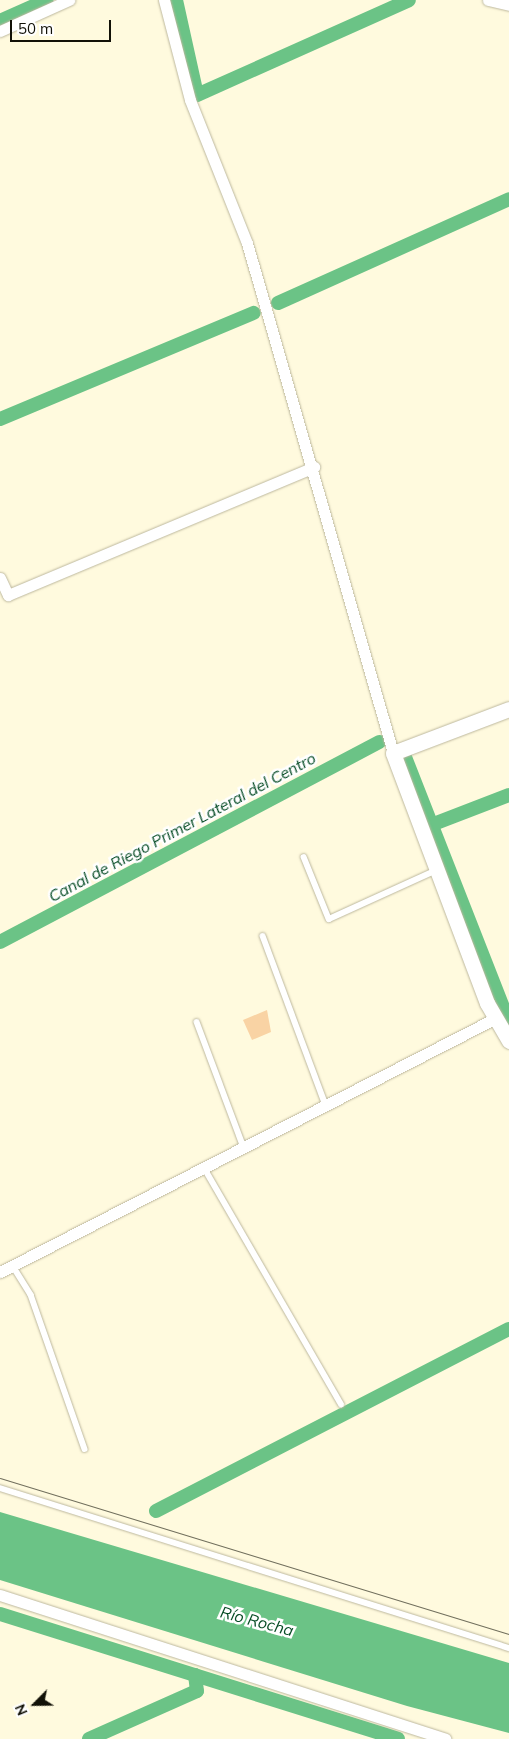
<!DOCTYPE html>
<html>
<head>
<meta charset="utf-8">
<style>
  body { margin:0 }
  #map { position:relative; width:509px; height:1739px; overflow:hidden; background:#fffade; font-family:Mulish,sans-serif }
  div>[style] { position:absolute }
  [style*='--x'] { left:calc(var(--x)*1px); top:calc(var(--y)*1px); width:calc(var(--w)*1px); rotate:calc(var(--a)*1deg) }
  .water>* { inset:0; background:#6bc386 }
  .canal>* { height:14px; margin:-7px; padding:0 7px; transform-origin:7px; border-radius:7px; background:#6bc386 }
  .building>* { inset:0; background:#f9d3a4 }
  .roads { filter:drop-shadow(0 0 1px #bdb89e) drop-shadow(0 0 1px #bdb89e) }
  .service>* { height:5.5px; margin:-2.75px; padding:0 2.75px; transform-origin:2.75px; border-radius:2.75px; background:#fff }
  .minor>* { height:11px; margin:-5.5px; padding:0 5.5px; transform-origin:5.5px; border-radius:5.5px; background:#fff }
  .tertiary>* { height:15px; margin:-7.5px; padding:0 7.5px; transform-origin:7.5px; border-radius:7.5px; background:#fff }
  .tram>* { height:1px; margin:-0.5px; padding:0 0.5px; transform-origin:0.5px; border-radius:0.5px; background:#716f5d }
  span { translate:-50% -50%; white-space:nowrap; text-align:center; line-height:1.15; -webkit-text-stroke:5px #fff; paint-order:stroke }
  .water-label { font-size:16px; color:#074d26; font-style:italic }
  .north { position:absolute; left:10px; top:1679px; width:50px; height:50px; -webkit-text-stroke:4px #fff; paint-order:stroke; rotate:247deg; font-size:14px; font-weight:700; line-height:20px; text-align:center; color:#121107 }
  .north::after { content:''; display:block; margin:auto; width:18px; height:22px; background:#121107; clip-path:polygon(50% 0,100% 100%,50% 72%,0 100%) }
  .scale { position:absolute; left:10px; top:20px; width:101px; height:22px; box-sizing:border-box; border:2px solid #121107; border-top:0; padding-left:6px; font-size:15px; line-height:18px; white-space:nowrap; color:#121107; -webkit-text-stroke:4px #fff; paint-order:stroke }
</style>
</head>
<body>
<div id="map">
  <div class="water">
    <i style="clip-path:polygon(0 1512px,509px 1663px,509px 1733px,407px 1706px,0 1580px)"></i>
  </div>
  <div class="canal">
    <i style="--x:176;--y:0;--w:97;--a:77.5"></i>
    <i style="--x:197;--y:95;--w:232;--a:-24.1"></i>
    <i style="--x:0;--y:21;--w:51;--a:-24.1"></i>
    <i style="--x:278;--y:303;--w:253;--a:-24.2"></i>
    <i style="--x:0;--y:419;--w:275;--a:-22.7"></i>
    <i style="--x:405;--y:757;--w:285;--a:68.6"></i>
    <i style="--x:431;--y:825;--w:84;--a:-21"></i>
    <i style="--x:0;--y:942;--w:429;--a:-27.8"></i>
    <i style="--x:156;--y:1511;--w:397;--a:-27.3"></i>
    <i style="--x:0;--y:1614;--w:417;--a:17.4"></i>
    <i style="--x:89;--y:1739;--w:118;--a:-24"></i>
    <i style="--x:197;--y:1691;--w:16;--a:-97"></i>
  </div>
  <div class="building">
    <i style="clip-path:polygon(267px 1010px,271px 1032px,252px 1040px,243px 1020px)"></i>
  </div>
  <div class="roads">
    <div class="service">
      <i style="--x:304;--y:857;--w:67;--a:68"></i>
      <i style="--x:329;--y:919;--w:116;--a:-24.4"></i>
      <i style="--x:263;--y:936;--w:180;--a:69.6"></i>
      <i style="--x:197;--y:1022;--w:134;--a:69.5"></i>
      <i style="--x:205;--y:1169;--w:272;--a:59.9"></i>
      <i style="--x:13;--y:1266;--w:34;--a:58"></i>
      <i style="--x:31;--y:1295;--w:163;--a:70.7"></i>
      <i style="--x:0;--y:1488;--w:534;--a:17.45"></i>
    </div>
    <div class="minor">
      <i style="--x:164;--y:0;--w:103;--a:75.4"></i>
      <i style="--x:190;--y:100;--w:154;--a:68.3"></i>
      <i style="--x:247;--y:243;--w:530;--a:74.02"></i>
      <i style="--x:488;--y:0;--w:22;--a:13"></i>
      <i style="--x:0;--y:31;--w:76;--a:-24.2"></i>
      <i style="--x:0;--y:578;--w:19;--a:65"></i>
      <i style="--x:8;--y:595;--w:332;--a:-22.7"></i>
      <i style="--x:0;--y:1272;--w:555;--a:-27.12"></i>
      <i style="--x:0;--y:1595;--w:468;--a:17.9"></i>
    </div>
    <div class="tertiary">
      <i style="--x:509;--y:709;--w:124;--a:159.2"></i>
      <i style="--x:393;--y:753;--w:267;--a:69.4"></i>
      <i style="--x:487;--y:1003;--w:44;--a:59.9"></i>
    </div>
  </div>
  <div class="tram">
    <i style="--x:0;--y:1478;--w:532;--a:17.04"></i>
  </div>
  <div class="water-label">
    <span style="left:182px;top:827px;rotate:-28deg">Canal de Riego Primer Lateral del Centro</span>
    <span style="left:257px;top:1621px;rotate:15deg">Río Rocha</span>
  </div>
  <div class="north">N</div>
  <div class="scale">50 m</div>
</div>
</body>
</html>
